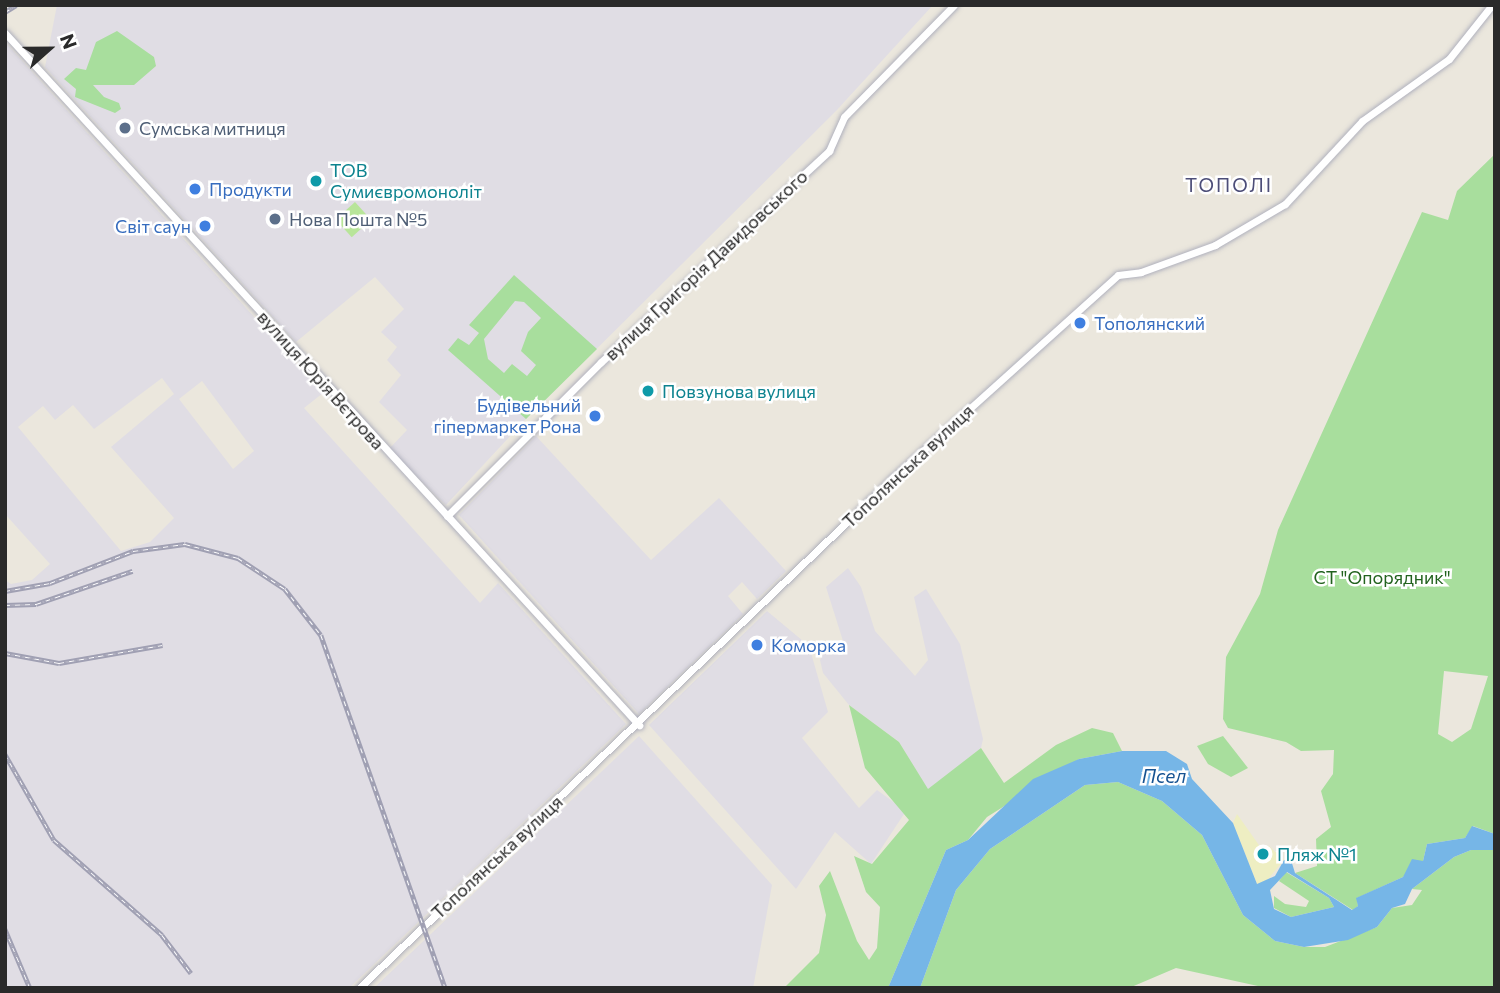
<!DOCTYPE html>
<html>
<head>
<meta charset="utf-8">
<style>
  body { margin:0 }
  #map { position:relative; width:1500px; height:993px; overflow:hidden; background:#ebe7dd; font-family:Commissioner,sans-serif }
  div>[style] { position:absolute }
  [style*='--x'] { left:calc(var(--x)*1px); top:calc(var(--y)*1px); width:calc(var(--w)*1px); rotate:calc(var(--a)*1deg) }
  .industrial>* { inset:0; background:#e0dde4 }
  .green>* { inset:0; background:#a8de9d }
  .sand>* { inset:0; background:#eeeec2 }
  .pitch>* { inset:0; background:#b8e599; transform-origin:0 0 }
  .water>* { inset:0; background:#76b6e7 }
  .roads { filter:drop-shadow(0 0 2px #b0b1bd) drop-shadow(0 0 2px #b0b1bd) }
  .secondary>* { height:7px; margin:-3.5px; padding:0 3.5px; transform-origin:3.5px; border-radius:3.5px; background:#fff }
  .rail>* { height:4.5px; margin-top:-2.25px; transform-origin:0; background:repeating-linear-gradient(90deg,#fff 0 5px,#a0a0b3 0 10px); box-sizing:border-box; border-block:2px solid #a0a0b3 }
  .dots>* { width:19px; height:19px; translate:-50% -50%; box-sizing:border-box; border:4px solid #fff; border-radius:50% }
  span { translate:-50% -50%; white-space:nowrap; text-align:center; line-height:1.15; -webkit-text-stroke:5px #fff; paint-order:stroke }
  .service-label { font-size:18px; color:#4e5e75 }
  .left { translate:0 -50%; text-align:left }
  .culture-label { font-size:18px; color:#0d838f }
  .shop-label { font-size:18px; color:#366cbe }
  .right { translate:-100% -50%; text-align:right }
  .street-label { font-size:18px; color:#2a2a2a }
  .park-label { font-size:18px; color:#22621e }
  .neighbourhood-label { font-size:19px; color:#4d4e78; letter-spacing:2px }
  .water-label { font-size:19px; color:#165392; font-style:italic }
  .frame { position:absolute; inset:0; border:7px solid #2a2a2a; pointer-events:none }
  .north { position:absolute; left:14px; top:14px; width:70px; height:70px; -webkit-text-stroke:5px #fff; paint-order:stroke; rotate:69deg; font-size:19px; font-weight:700; line-height:28px; text-align:center; color:#2a2a2a }
  .north::after { content:''; display:block; margin:auto; width:24px; height:32px; background:#2a2a2a; clip-path:polygon(50% 0,100% 100%,50% 72%,0 100%) }
</style>
</head>
<body>
<div id="map">
  <div class="industrial">
    <i style="clip-path:polygon(57px 5px,933px 5px,836px 111px,526px 419px,446px 505px,389px 449px,407px 430px,379px 402px,401px 375px,387px 360px,397px 347px,381px 332px,404px 309px,375px 277px,296px 342px,45px 67px)"></i>
    <i style="clip-path:polygon(evenodd,5px 42px,323px 393px,304px 408px,480px 603px,498px 583px,626px 724px,349px 988px,5px 988px,5px 580px,11px 584px,32px 580px,50px 564px,5px 514px,5px 42px,162px 378px,174px 394px,111px 447px,174px 518px,150px 542px,121px 551px,18px 427px,43px 406px,55px 420px,73px 405px,94px 429px,162px 378px,5px 42px,202px 381px,254px 451px,233px 469px,179px 399px,202px 381px)"></i>
    <i style="clip-path:polygon(536px 436px,651px 560px,719px 498px,786px 571px,757px 599px,742px 582px,728px 596px,743px 614px,639px 714px,459px 515px)"></i>
    <i style="clip-path:polygon(848px 568px,861px 587px,875px 631px,915px 676px,928px 660px,914px 597px,926px 589px,960px 644px,983px 739px,981px 748px,928px 790px,899px 742px,849px 705px,823px 673px,820px 660px,825px 651px,831px 655px,843px 641px,826px 587px)"></i>
    <i style="clip-path:polygon(767px 611px,809px 646px,828px 712px,802px 738px,859px 808px,877px 790px,906px 811px,871px 864px,835px 832px,796px 889px,649px 725px)"></i>
    <i style="clip-path:polygon(639px 736px,772px 885px,753px 988px,374px 988px)"></i>
  </div>
  <div class="green">
    <i style="clip-path:polygon(117px 31px,154px 57px,156px 66px,134px 85px,93px 85px,104px 97px,119px 103px,121px 109px,115px 113px,75px 97px,76px 89px,64px 79px,76px 68px,86px 70px,96px 42px)"></i>
    <i style="clip-path:polygon(evenodd,1495px 154px,1495px 834px,1473px 826px,1465px 838px,1427px 844px,1423px 861px,1403px 877px,1357px 898px,1358px 906px,1353px 910px,1295px 873px,1317px 866px,1316px 839px,1331px 827px,1321px 791px,1333px 774px,1334px 750px,1301px 751px,1286px 742px,1228px 728px,1223px 719px,1226px 657px,1260px 594px,1278px 530px,1422px 212px,1448px 220px,1457px 191px,1495px 154px,1444px 671px,1488px 676px,1471px 729px,1452px 742px,1438px 734px,1444px 671px)"></i>
    <i style="clip-path:polygon(evenodd,514px 275px,597px 349px,526px 419px,448px 350px,458px 338px,469px 345px,479px 333px,469px 325px,514px 275px,515px 301px,524px 302px,541px 318px,528px 332px,521px 351px,536px 365px,527px 376px,512px 364px,504px 373px,488px 359px,484px 339px,515px 301px)"></i>
    <i style="clip-path:polygon(849px 705px,899px 742px,928px 789px,981px 748px,1004px 783px,1056px 745px,1092px 728px,1113px 733px,1122px 751px,1079px 759px,987px 817px,968px 840px,946px 850px,888px 988px,784px 988px,819px 953px,826px 915px,819px 886px,830px 871px,857px 941px,869px 960px,877px 948px,880px 907px,866px 892px,854px 856px,872px 864px,909px 820px,865px 768px)"></i>
    <i style="clip-path:polygon(1223px 736px,1248px 768px,1231px 777px,1208px 764px,1197px 746px)"></i>
    <i style="clip-path:polygon(1118px 782px,1162px 801px,1202px 835px,1243px 915px,1275px 941px,1304px 947px,1325px 947px,1377px 927px,1392px 908px,1412px 905px,1422px 890px,1412px 889px,1454px 857px,1471px 850px,1495px 850px,1495px 988px,1267px 988px,1176px 968px,1129px 988px,920px 988px,956px 890px,990px 849px,1085px 785px)"></i>
    <i style="clip-path:polygon(1286px 872px,1329px 898px,1334px 907px,1291px 917px,1274px 908px,1274px 896px,1285px 904px,1306px 907px,1309px 901px,1279px 881px)"></i>
  </div>
  <div class="sand">
    <i style="clip-path:polygon(1237px 814px,1261px 848px,1269px 846px,1284px 860px,1264px 884px,1257px 884px,1233px 823px)"></i>
  </div>
  <div class="pitch">
    <i style="left:355px;top:202px;width:24px;height:26px;rotate:48deg"></i>
  </div>
  <div class="water">
    <i style="clip-path:polygon(evenodd,1122px 751px,1166px 751px,1187px 764px,1192px 779px,1233px 823px,1257px 884px,1275px 876px,1284px 860px,1291px 860px,1295px 873px,1352px 910px,1358px 906px,1356px 898px,1403px 877px,1412px 859px,1423px 861px,1427px 844px,1465px 838px,1472px 826px,1495px 834px,1495px 850px,1471px 850px,1454px 857px,1412px 889px,1405px 904px,1392px 908px,1377px 927px,1348px 940px,1304px 947px,1275px 941px,1243px 915px,1202px 835px,1162px 801px,1118px 782px,1085px 785px,990px 849px,956px 890px,920px 988px,888px 988px,946px 850px,968px 840px,1033px 779px,1079px 759px,1122px 751px,1287px 872px,1329px 898px,1334px 907px,1291px 917px,1274px 909px,1270px 890px,1287px 872px)"></i>
  </div>
  <div class="roads">
    <div class="secondary">
      <i style="--x:5;--y:33;--w:939;--a:47.5"></i>
      <i style="--x:447;--y:516;--w:218;--a:-45"></i>
      <i style="--x:601;--y:362;--w:311;--a:-42.8"></i>
      <i style="--x:829;--y:151;--w:37;--a:-66"></i>
      <i style="--x:844;--y:117;--w:157;--a:-45.5"></i>
      <i style="--x:359;--y:988;--w:744;--a:-43.69"></i>
      <i style="--x:897;--y:474;--w:297;--a:-42"></i>
      <i style="--x:1118;--y:275;--w:23;--a:-7"></i>
      <i style="--x:1141;--y:272;--w:79;--a:-20"></i>
      <i style="--x:1215;--y:245;--w:81;--a:-30.4"></i>
      <i style="--x:1285;--y:204;--w:113;--a:-47.1"></i>
      <i style="--x:1362;--y:121;--w:107;--a:-35.5"></i>
      <i style="--x:1449;--y:59;--w:69;--a:-51.5"></i>
    </div>
  </div>
  <div class="rail">
    <i style="--x:5;--y:12;--w:13;--a:-32"></i>
    <i style="--x:5;--y:591;--w:46;--a:-10.1"></i>
    <i style="--x:50;--y:583;--w:89;--a:-21.1"></i>
    <i style="--x:133;--y:551;--w:52;--a:-7.7"></i>
    <i style="--x:185;--y:544;--w:55;--a:14.8"></i>
    <i style="--x:238;--y:558;--w:56;--a:33.4"></i>
    <i style="--x:285;--y:589;--w:58;--a:52"></i>
    <i style="--x:321;--y:635;--w:374;--a:70.6"></i>
    <i style="--x:5;--y:605;--w:31;--a:-2"></i>
    <i style="--x:36;--y:604;--w:102;--a:-19"></i>
    <i style="--x:5;--y:653;--w:55;--a:10.5"></i>
    <i style="--x:59;--y:663;--w:105;--a:-9.9"></i>
    <i style="--x:5;--y:754;--w:99;--a:60.3"></i>
    <i style="--x:54;--y:840;--w:144;--a:41.3"></i>
    <i style="--x:162;--y:935;--w:48;--a:52.7"></i>
    <i style="--x:5;--y:929;--w:64;--a:67"></i>
  </div>
  <div class="dots">
    <i style="left:125px;top:128px;background:#5c6f8a"></i>
    <i style="left:316px;top:181px;background:#0f9aa8"></i>
    <i style="left:195px;top:189px;background:#3f7fe0"></i>
    <i style="left:275px;top:219px;background:#5c6f8a"></i>
    <i style="left:205px;top:226px;background:#3f7fe0"></i>
    <i style="left:1080px;top:323px;background:#3f7fe0"></i>
    <i style="left:648px;top:391px;background:#0f9aa8"></i>
    <i style="left:595px;top:416px;background:#3f7fe0"></i>
    <i style="left:757px;top:645px;background:#3f7fe0"></i>
    <i style="left:1263px;top:854px;background:#0f9aa8"></i>
  </div>
  <div class="service-label">
    <span class="left" style="left:139px;top:128px">Сумська митниця</span>
    <span class="left" style="left:289px;top:219px">Нова Пошта №5</span>
  </div>
  <div class="culture-label">
    <span class="left" style="left:330px;top:181px">ТОВ<br>Сумиєвромоноліт</span>
    <span class="left" style="left:662px;top:391px">Повзунова вулиця</span>
    <span class="left" style="left:1277px;top:854px">Пляж №1</span>
  </div>
  <div class="shop-label">
    <span class="left" style="left:209px;top:189px">Продукти</span>
    <span class="right" style="left:191px;top:226px">Світ саун</span>
    <span class="left" style="left:1094px;top:323px">Тополянский</span>
    <span class="right" style="left:581px;top:416px">Будівельний<br>гіпермаркет Рона</span>
    <span class="left" style="left:771px;top:645px">Коморка</span>
  </div>
  <div class="street-label">
    <span style="left:706px;top:265px;rotate:-43deg">вулиця Григорія Давидовського</span>
    <span style="left:321px;top:380px;rotate:48deg">вулиця Юрія Вєтрова</span>
    <span style="left:908px;top:466px;rotate:-43deg">Тополянська вулиця</span>
    <span style="left:497px;top:857px;rotate:-43deg">Тополянська вулиця</span>
  </div>
  <div class="park-label">
    <span style="left:1382px;top:577px">СТ "Опорядник"</span>
  </div>
  <div class="neighbourhood-label">
    <span style="left:1229px;top:185px">ТОПОЛІ</span>
  </div>
  <div class="water-label">
    <span style="left:1164px;top:776px">Псел</span>
  </div>
  <div class="frame"></div>
  <div class="north">N</div>
</div>
</body>
</html>
